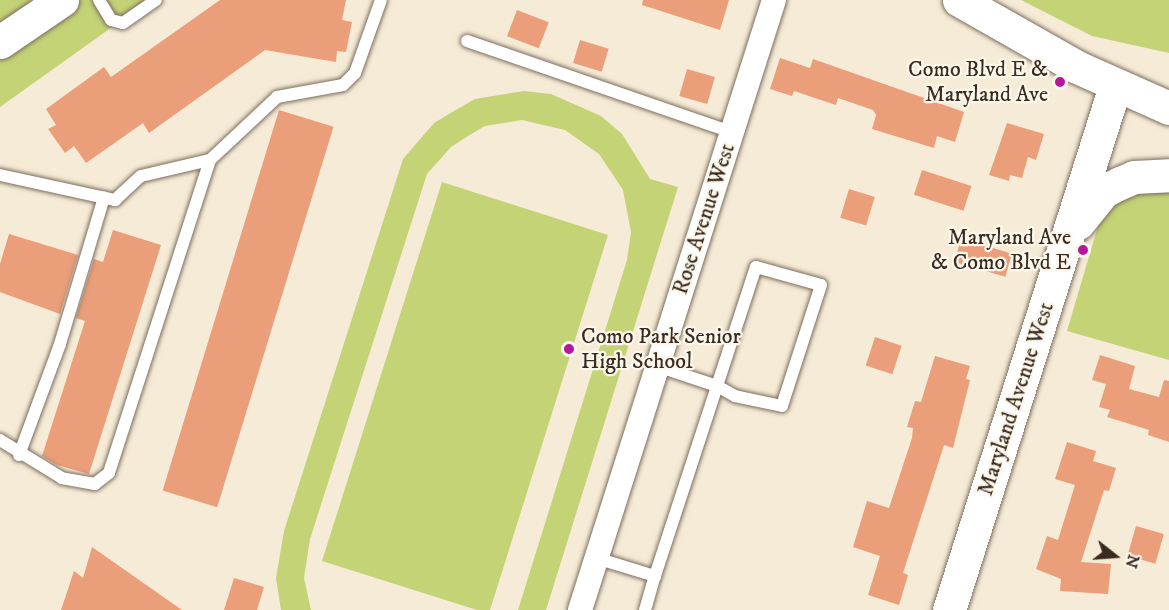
<!DOCTYPE html>
<html>
<head>
<meta charset="utf-8">
<style>
  body { margin:0 }
  #map { position:relative; width:1169px; height:610px; overflow:hidden; background:#f6ebd6; font-family:"IM FELL DW Pica",serif }
  div>[style] { position:absolute }
  [style*='--x'] { left:calc(var(--x)*1px); top:calc(var(--y)*1px); width:calc(var(--w)*1px); rotate:calc(var(--a)*1deg) }
  .green>* { inset:0; background:#c4d376 }
  .building>* { inset:0; background:#ea9e7a; transform-origin:0 0 }
  .roads { filter:drop-shadow(0 0 2px #7c6e5e) drop-shadow(0 0 2px #7c6e5e) }
  .lane>* { height:12px; margin:-6px; padding:0 6px; transform-origin:6px; border-radius:6px; background:#fff }
  .street>* { height:24px; margin:-12px; padding:0 12px; transform-origin:12px; border-radius:12px; background:#fff }
  .secondary>* { height:33px; margin:-16.5px; padding:0 16.5px; transform-origin:16.5px; border-radius:16.5px; background:#fff }
  .dots>* { width:16px; height:16px; translate:-50% -50%; box-sizing:border-box; border:3px solid #fbf7ec; border-radius:50% }
  span { translate:-50% -50%; white-space:nowrap; text-align:center; line-height:1.15; -webkit-text-stroke:4.5px #fbf7ec; paint-order:stroke }
  .poi-label { font-size:22px; color:#3b2a1e }
  .right { translate:-100% -50%; text-align:right }
  .left { translate:0 -50%; text-align:left }
  .street-label { font-size:22px; color:#3b2a1e }
  .north { position:absolute; left:1085px; top:526px; width:60px; height:60px; -webkit-text-stroke:4px #fbf7ec; paint-order:stroke; rotate:107deg; font-size:16px; font-weight:700; line-height:24px; text-align:center; color:#3b2a1e }
  .north::after { content:''; display:block; margin:auto; width:21px; height:27px; background:#3b2a1e; clip-path:polygon(50% 0,100% 100%,50% 72%,0 100%) }
</style>
</head>
<body>
<div id="map">
  <div class="green">
    <i style="clip-path:polygon(0 0,150px 0,0 107px)"></i>
    <i style="clip-path:polygon(1021px 0,1169px 0,1169px 53px,1092px 36px)"></i>
    <i style="clip-path:polygon(524px 91px,551px 94px,601px 116px,622px 134px,650px 179px,678px 187px,546px 610px,518px 610px,627px 260px,631px 232px,623px 190px,599px 154px,565px 130px,522px 120px,485px 126px,468px 136px,451px 147px,427px 174px,310px 539px,304px 578px,311px 610px,281px 610px,276px 578px,284px 531px,403px 159px,434px 123px,454px 111px,475px 99px)"></i>
    <i style="clip-path:polygon(442px 182px,608px 235px,490px 610px,477px 610px,322px 561px)"></i>
    <i style="clip-path:polygon(1146px 188px,1169px 193px,1169px 360px,1067px 331px,1103px 209px)"></i>
  </div>
  <div class="building">
    <i style="clip-path:polygon(220px 0,346px 0,342px 20px,352px 22px,346px 52px,337px 51px,336px 62px,265px 50px,149px 133px,143px 123px,86px 163px,74px 146px,65px 153px,48px 129px,56px 125px,46px 109px,104px 67px,111px 77px)"></i>
    <i style="clip-path:polygon(643px 0,729px 0,720px 30px,642px 5px)"></i>
    <i style="left:517px;top:10px;width:34px;height:28px;rotate:21deg"></i>
    <i style="left:580px;top:40px;width:30px;height:24px;rotate:17deg"></i>
    <i style="clip-path:polygon(780px 58px,810px 68px,813px 59px,964px 112px,955px 142px,937px 136px,934px 148px,872px 129px,876px 115px,873px 110px,838px 98px,836px 105px,794px 91px,792px 96px,770px 89px)"></i>
    <i style="left:687px;top:69px;width:29px;height:28px;rotate:16deg"></i>
    <i style="left:279px;top:110px;width:57px;height:398px;rotate:17deg"></i>
    <i style="clip-path:polygon(1007px 123px,1044px 134px,1036px 160px,1028px 157px,1022px 178px,1010px 175px,1009px 181px,989px 175px)"></i>
    <i style="left:922px;top:170px;width:52px;height:26px;rotate:18deg"></i>
    <i style="left:849px;top:189px;width:27px;height:30px;rotate:17deg"></i>
    <i style="clip-path:polygon(113px 230px,161px 245px,89px 474px,57px 465px,42px 456px,85px 321px,76px 318px,94px 259px,103px 262px)"></i>
    <i style="clip-path:polygon(9px 234px,78px 255px,60px 314px,0 292px,0 264px)"></i>
    <i style="left:961px;top:239px;width:53px;height:24px;rotate:16deg"></i>
    <i style="left:875px;top:337px;width:28px;height:30px;rotate:18deg"></i>
    <i style="clip-path:polygon(1100px 355px,1135px 366px,1129px 389px,1159px 397px,1164px 380px,1169px 381px,1169px 442px,1148px 435px,1149px 430px,1107px 417px,1110px 410px,1099px 407px,1106px 384px,1092px 380px)"></i>
    <i style="clip-path:polygon(935px 356px,970px 366px,966px 379px,970px 380px,953px 448px,944px 445px,903px 573px,908px 575px,899px 605px,868px 595px,880px 556px,853px 547px,867px 501px,889px 508px,912px 438px,913px 428px,907px 427px,915px 401px,921px 402px)"></i>
    <i style="clip-path:polygon(1067px 442px,1096px 451px,1093px 461px,1116px 468px,1109px 491px,1104px 490px,1081px 562px,1111px 564px,1108px 594px,1060px 591px,1061px 579px,1036px 569px,1047px 536px,1058px 540px,1075px 485px,1055px 479px)"></i>
    <i style="left:1136px;top:526px;width:29px;height:31px;rotate:16deg"></i>
    <i style="clip-path:polygon(92px 547px,182px 610px,61px 610px,74px 571px,83px 578px)"></i>
    <i style="clip-path:polygon(234px 578px,264px 587px,257px 610px,224px 610px)"></i>
  </div>
  <div class="roads">
    <div class="lane">
      <i style="--x:99;--y:0;--w:23;--a:59"></i>
      <i style="--x:111;--y:20;--w:12;--a:14"></i>
      <i style="--x:123;--y:23;--w:40;--a:-34.9"></i>
      <i style="--x:467;--y:41;--w:280;--a:19"></i>
      <i style="--x:210;--y:160;--w:92;--a:-43.2"></i>
      <i style="--x:277;--y:97;--w:67;--a:-10.3"></i>
      <i style="--x:343;--y:85;--w:17;--a:-45"></i>
      <i style="--x:355;--y:73;--w:77;--a:-70.4"></i>
      <i style="--x:0;--y:175;--w:118;--a:12.3"></i>
      <i style="--x:115;--y:200;--w:35;--a:-43"></i>
      <i style="--x:141;--y:176;--w:71;--a:-13.1"></i>
      <i style="--x:210;--y:160;--w:329;--a:107.9"></i>
      <i style="--x:109;--y:473;--w:18;--a:142"></i>
      <i style="--x:95;--y:484;--w:34;--a:-170"></i>
      <i style="--x:62;--y:478;--w:73;--a:-148.5"></i>
      <i style="--x:19;--y:455;--w:118;--a:-69.7"></i>
      <i style="--x:60;--y:344;--w:153;--a:-73.3"></i>
      <i style="--x:596;--y:558;--w:62;--a:17"></i>
      <i style="--x:645;--y:610;--w:35;--a:-74"></i>
      <i style="--x:655;--y:576;--w:200;--a:-71.9"></i>
      <i style="--x:717;--y:386;--w:125;--a:-71.9"></i>
      <i style="--x:756;--y:267;--w:67;--a:15.5"></i>
      <i style="--x:821;--y:285;--w:127;--a:107.9"></i>
      <i style="--x:782;--y:406;--w:48;--a:-168"></i>
      <i style="--x:735;--y:396;--w:21;--a:-151"></i>
      <i style="--x:717;--y:386;--w:63;--a:-161.6"></i>
    </div>
    <div class="street">
      <i style="--x:580;--y:610;--w:640;--a:-72.36"></i>
    </div>
    <div class="secondary">
      <i style="--x:959;--y:0;--w:136;--a:29.6"></i>
      <i style="--x:1077;--y:67;--w:101;--a:24"></i>
      <i style="--x:0;--y:42;--w:75;--a:-34.1"></i>
      <i style="--x:1078;--y:223;--w:41;--a:-50.9"></i>
      <i style="--x:1104;--y:191;--w:18;--a:-27"></i>
      <i style="--x:1120;--y:183;--w:15;--a:-23"></i>
      <i style="--x:1134;--y:177;--w:35;--a:-3"></i>
      <i style="--x:949;--y:610;--w:550;--a:-72.42"></i>
    </div>
  </div>
  <div class="dots">
    <i style="left:1060px;top:82px;background:#b5179e"></i>
    <i style="left:1083px;top:250px;background:#b5179e"></i>
    <i style="left:569px;top:349px;background:#b5179e"></i>
  </div>
  <div class="poi-label">
    <span class="right" style="left:1048px;top:82px">Como Blvd E &amp;<br>Maryland Ave</span>
    <span class="right" style="left:1071px;top:250px">Maryland Ave<br>&amp; Como Blvd E</span>
    <span class="left" style="left:581px;top:349px">Como Park Senior<br>High School</span>
  </div>
  <div class="street-label">
    <span style="left:704px;top:219px;rotate:-72deg">Rose Avenue West</span>
    <span style="left:1016px;top:399px;rotate:-72deg">Maryland Avenue West</span>
  </div>
  <div class="north">N</div>
</div>
</body>
</html>
